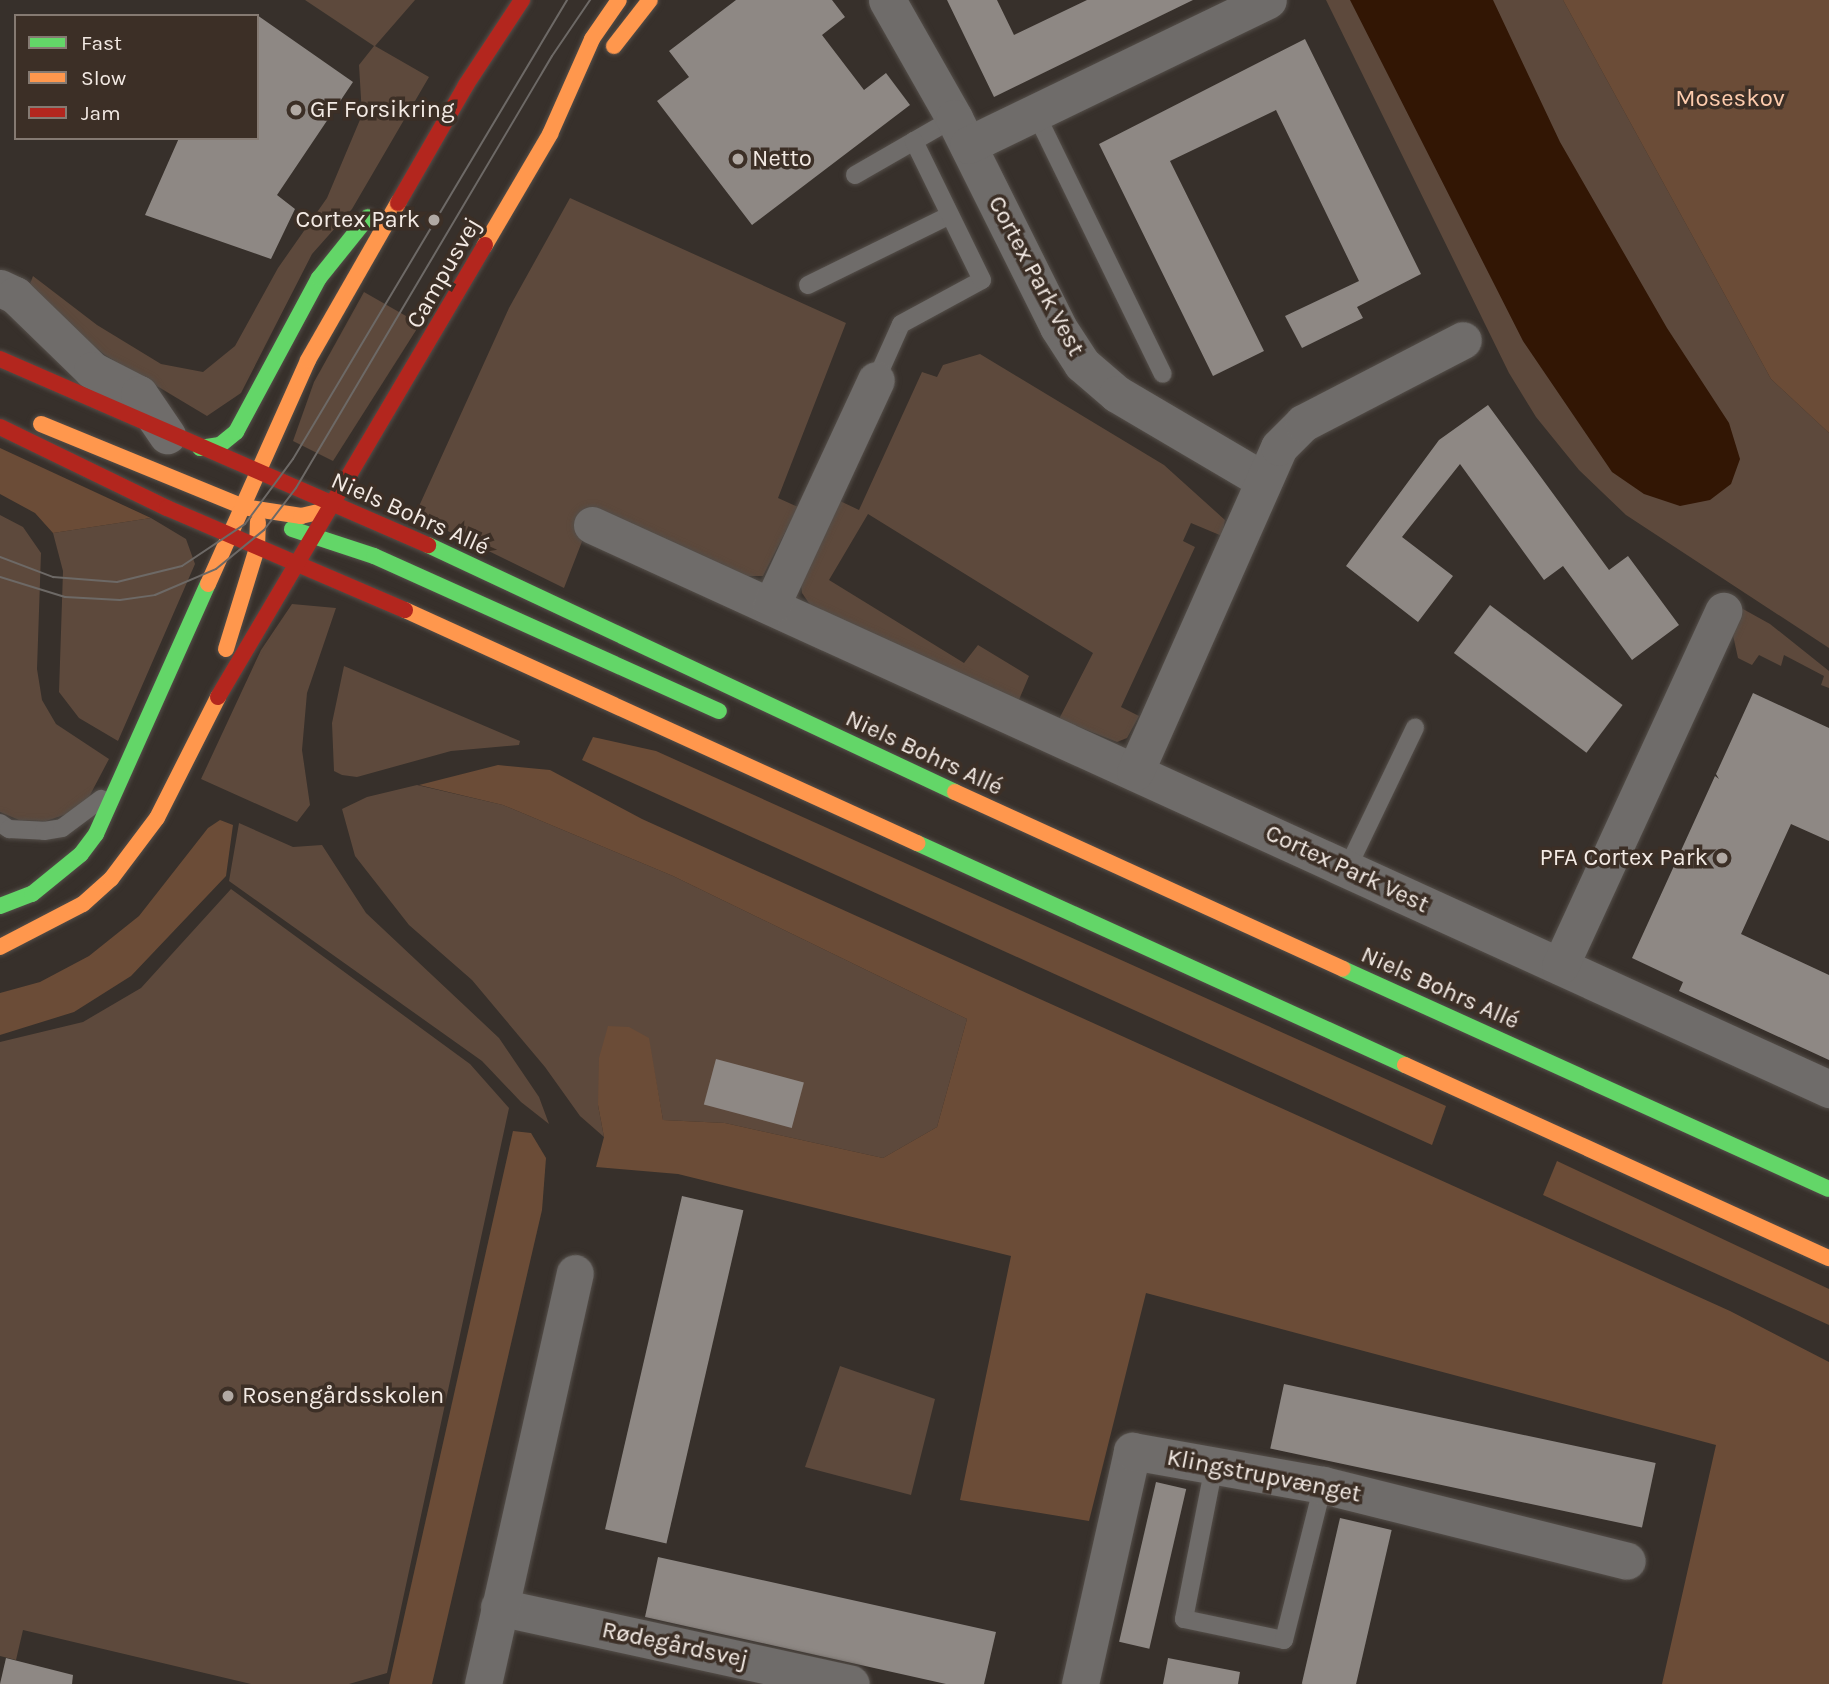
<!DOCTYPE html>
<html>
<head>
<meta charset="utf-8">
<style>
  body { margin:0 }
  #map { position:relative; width:1829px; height:1684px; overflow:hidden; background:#37302b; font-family:Karla,sans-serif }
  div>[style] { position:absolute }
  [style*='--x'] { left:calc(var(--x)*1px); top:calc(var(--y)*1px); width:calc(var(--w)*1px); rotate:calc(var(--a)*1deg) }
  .green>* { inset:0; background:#5d493c }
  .forest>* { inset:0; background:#6b4c37 }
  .water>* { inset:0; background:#321604 }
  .building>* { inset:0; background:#8e8884; transform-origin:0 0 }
  .roads { filter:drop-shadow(0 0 2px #544e49) drop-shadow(0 0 2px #544e49) }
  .lane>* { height:18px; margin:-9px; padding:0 9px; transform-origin:9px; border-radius:9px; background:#6f6c6a }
  .street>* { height:37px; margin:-18.5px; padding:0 18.5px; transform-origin:18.5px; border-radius:18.5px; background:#6f6c6a }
  .fast>* { height:16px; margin:-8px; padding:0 8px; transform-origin:8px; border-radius:8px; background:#63d668 }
  .slow>* { height:16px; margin:-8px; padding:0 8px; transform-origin:8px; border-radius:8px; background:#ff974d }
  .jam>* { height:16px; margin:-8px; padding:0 8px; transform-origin:8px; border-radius:8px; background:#b3261e }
  .tram>* { height:2px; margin:-1px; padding:0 1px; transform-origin:1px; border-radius:1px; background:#6d6966 }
  .dots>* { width:19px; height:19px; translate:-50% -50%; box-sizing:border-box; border:4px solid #3c2f26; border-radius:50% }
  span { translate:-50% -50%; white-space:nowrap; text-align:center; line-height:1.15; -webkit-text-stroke:7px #3c2f26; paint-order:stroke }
  .park-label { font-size:24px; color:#feccad }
  .poi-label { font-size:24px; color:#f3eae4 }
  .left { translate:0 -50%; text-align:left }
  .right { translate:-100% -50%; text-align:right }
  .street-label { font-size:24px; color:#f3eae4 }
  .legend { position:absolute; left:14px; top:14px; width:245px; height:126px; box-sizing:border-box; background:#3c2f26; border:2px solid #857a72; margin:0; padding:9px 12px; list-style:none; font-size:21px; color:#f3eae4 }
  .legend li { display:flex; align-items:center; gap:14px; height:35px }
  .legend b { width:35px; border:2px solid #857a72 }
</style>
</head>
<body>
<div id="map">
  <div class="green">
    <i style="clip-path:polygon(305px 0,415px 0,375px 46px,429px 77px,352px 209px,312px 254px,241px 393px,207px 416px,105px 355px,77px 333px,30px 284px,33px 276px,97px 325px,161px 364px,203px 372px,235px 346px,278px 268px,327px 198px,362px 115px,359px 65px,374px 46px)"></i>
    <i style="clip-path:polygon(1326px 0,1563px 0,1771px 379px,1829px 433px,1829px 648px,1626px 515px,1579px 470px,1536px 417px,1509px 373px)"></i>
    <i style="clip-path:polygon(570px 198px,846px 323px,778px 498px,798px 507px,763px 576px,736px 576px,583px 539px,564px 588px,415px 515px,509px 308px)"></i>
    <i style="clip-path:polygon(364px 292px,420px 324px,333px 461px,293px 441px,314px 382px)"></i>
    <i style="clip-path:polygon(980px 354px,1164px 465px,1225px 520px,1222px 536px,1191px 523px,1183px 541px,1195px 547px,1121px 707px,1139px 716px,1127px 738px,1117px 742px,1059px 719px,1093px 653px,868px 514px,829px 580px,964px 663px,978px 645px,1029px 676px,1018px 702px,813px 609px,802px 593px,801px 584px,838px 500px,859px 510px,922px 372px,937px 377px,943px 365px)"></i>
    <i style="clip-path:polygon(0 515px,23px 527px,41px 553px,37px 669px,42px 700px,56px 724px,109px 759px,89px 797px,70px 813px,46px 821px,19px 820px,0 812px)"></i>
    <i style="clip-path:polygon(151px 518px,186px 539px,195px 564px,118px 741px,79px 718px,59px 692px,63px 571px,53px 533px)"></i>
    <i style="clip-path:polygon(1725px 599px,1770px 624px,1829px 671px,1829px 688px,1821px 685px,1824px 676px,1784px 655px,1781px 666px,1759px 655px,1752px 665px,1738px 658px)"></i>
    <i style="clip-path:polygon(292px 604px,336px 608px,307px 693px,302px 750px,310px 805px,297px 822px,201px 779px,261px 650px)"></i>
    <i style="clip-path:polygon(344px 666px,520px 741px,519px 745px,451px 751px,357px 777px,342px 775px,334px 771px,332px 723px)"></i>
    <i style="clip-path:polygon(417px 785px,503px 805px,673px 876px,967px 1019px,937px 1127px,883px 1158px,725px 1123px,663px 1120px,648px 1038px,598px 1105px,604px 1137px,580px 1116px,545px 1067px,472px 980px,409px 925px,355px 856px,342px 809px,367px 797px)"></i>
    <i style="clip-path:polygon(239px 823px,293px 847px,322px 845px,366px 913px,499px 1038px,539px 1097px,549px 1124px,521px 1102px,482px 1061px,229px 881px)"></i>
    <i style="clip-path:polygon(231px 889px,470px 1064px,509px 1108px,387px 1673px,349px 1684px,251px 1684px,23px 1630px,16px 1660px,0 1656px,0 1042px,83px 1022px,141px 988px)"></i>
    <i style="clip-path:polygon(840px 1366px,935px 1399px,911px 1495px,805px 1467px)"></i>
  </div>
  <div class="forest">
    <i style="clip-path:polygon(1563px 0,1829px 0,1829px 433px,1771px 379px)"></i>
    <i style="clip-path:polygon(0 448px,151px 518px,53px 533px,35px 513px,0 494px)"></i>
    <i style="clip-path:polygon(593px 737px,656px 751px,1446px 1106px,1432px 1145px,582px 760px)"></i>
    <i style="clip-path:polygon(498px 765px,550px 770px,642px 819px,1730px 1311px,1829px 1362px,1829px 1684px,1662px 1684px,1716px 1445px,1146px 1293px,1089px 1521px,960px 1500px,1011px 1256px,678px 1174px,596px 1167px,604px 1137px,598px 1105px,599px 1058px,608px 1026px,629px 1027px,649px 1038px,663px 1120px,725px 1123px,883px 1158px,937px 1127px,967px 1019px,673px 876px,503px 805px,419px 785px)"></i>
    <i style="clip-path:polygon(220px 820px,233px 825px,226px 876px,131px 976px,74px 1012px,0 1035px,0 993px,40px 982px,89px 956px,139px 916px,208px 828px)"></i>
    <i style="clip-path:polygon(513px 1131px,531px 1133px,546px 1158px,542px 1210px,432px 1684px,389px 1684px)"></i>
    <i style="clip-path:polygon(1557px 1161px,1829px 1289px,1829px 1325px,1543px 1195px)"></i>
  </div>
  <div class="water">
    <i style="clip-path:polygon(1350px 0,1493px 0,1560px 142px,1667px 328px,1729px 423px,1740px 459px,1731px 484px,1710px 500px,1680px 506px,1644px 494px,1612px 472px,1523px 341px)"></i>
  </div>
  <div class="building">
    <i style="clip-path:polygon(736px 0,832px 0,845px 17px,822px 35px,864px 90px,886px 73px,910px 105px,752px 225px,657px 101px,689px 77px,669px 51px)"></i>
    <i style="clip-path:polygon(947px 0,997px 0,1014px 35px,1087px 0,1193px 0,994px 97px)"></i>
    <i style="clip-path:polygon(257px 15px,353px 82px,277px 195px,295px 209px,271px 259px,145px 215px,179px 138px,257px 138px)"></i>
    <i style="clip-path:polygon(1305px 39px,1421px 274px,1357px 307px,1363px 318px,1302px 348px,1285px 316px,1359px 281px,1276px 110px,1170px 161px,1264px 351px,1213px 376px,1099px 144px)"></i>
    <i style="clip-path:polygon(1488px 405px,1609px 570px,1628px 556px,1679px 625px,1632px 660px,1563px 566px,1544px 580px,1460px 464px,1402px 537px,1453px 576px,1418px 622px,1346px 566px,1439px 440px)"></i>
    <i style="left:1490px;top:605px;width:166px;height:60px;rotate:37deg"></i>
    <i style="clip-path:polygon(1753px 693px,1829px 728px,1829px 841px,1791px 824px,1741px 934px,1829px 975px,1829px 1060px,1679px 991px,1683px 982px,1632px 958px,1715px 776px,1719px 779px,1716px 774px)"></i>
    <i style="left:716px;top:1059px;width:91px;height:47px;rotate:15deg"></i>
    <i style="left:682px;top:1196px;width:63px;height:342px;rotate:13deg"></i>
    <i style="left:1284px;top:1384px;width:380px;height:66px;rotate:12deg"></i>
    <i style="left:1156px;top:1482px;width:31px;height:164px;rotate:13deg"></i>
    <i style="left:1340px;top:1518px;width:53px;height:170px;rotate:13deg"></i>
    <i style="clip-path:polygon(658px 1557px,996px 1632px,984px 1684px,946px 1684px,645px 1617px)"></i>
    <i style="clip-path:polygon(6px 1658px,73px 1675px,72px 1684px,0 1684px)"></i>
    <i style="clip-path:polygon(1168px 1658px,1240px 1672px,1238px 1684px,1163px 1684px)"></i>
  </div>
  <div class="roads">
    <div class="lane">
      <i style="--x:1036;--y:114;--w:289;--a:64"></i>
      <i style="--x:855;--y:175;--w:114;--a:-29.9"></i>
      <i style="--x:808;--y:285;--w:158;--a:-26.2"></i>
      <i style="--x:876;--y:380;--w:61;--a:-65.9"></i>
      <i style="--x:901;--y:324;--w:92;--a:-28.5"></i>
      <i style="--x:982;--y:280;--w:155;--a:-116.1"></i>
      <i style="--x:0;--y:823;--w:11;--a:34"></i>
      <i style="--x:9;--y:829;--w:35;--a:3"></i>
      <i style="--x:44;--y:831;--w:18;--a:-9"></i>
      <i style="--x:62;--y:828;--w:49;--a:-36.6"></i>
      <i style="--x:1347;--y:869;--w:157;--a:-64.3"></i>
      <i style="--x:1214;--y:1466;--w:156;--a:101.1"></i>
      <i style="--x:1184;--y:1619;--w:102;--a:11.9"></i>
      <i style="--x:1284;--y:1640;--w:160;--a:-75.9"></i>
    </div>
    <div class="street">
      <i style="--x:887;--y:0;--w:136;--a:60.4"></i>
      <i style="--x:954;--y:118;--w:233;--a:63.5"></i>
      <i style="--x:1058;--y:327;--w:44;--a:57"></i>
      <i style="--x:1082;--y:364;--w:46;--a:40.6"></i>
      <i style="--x:1117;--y:394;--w:169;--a:30.5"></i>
      <i style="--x:968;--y:145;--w:333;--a:-25.8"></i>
      <i style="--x:0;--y:288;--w:17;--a:25"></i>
      <i style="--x:15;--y:295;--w:107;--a:44.2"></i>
      <i style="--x:92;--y:370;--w:53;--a:27.1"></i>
      <i style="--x:139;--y:394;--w:50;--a:55.7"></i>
      <i style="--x:592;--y:525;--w:1360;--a:24.51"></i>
      <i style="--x:771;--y:606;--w:249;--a:-65.1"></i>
      <i style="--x:1135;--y:772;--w:355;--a:-66.1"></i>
      <i style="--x:1279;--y:447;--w:34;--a:-45"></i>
      <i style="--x:1303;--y:423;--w:180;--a:-27.4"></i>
      <i style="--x:1560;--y:966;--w:391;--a:-65.3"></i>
      <i style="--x:499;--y:1607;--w:360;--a:12.3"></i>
      <i style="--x:483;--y:1684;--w:421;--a:-77.4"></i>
      <i style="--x:1080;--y:1684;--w:239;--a:-77.4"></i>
      <i style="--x:1132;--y:1451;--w:194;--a:10.1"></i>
      <i style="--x:1323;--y:1485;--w:313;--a:14"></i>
    </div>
    <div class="fast">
      <i style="--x:200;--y:448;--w:20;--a:-9"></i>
      <i style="--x:220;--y:445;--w:21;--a:-39"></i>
      <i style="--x:236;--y:432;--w:175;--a:-61.7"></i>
      <i style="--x:319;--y:278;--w:78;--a:-51.2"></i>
      <i style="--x:292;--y:529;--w:86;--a:18.2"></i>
      <i style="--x:374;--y:556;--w:378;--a:24.2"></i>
      <i style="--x:428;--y:545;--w:582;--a:25.11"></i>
      <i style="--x:917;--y:843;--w:536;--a:24.46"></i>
      <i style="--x:0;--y:906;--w:34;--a:-21"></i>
      <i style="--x:32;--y:894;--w:63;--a:-39.2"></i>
      <i style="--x:81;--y:854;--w:25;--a:-53"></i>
      <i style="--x:96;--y:834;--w:274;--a:-65.9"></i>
      <i style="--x:1343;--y:969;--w:533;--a:24.36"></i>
    </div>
    <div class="slow">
      <i style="--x:614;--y:46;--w:58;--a:-52"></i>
      <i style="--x:485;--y:245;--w:129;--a:-59.6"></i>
      <i style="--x:550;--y:134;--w:104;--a:-66.1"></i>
      <i style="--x:592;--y:39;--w:47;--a:-55.3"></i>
      <i style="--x:41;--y:424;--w:218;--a:22.3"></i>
      <i style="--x:243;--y:507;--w:59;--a:8.8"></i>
      <i style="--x:301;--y:516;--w:23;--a:-13"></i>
      <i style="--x:208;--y:584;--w:245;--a:-65.9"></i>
      <i style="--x:308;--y:360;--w:181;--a:-60.2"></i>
      <i style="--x:405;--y:610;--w:563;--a:24.47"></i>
      <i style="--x:226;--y:649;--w:106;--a:-72.9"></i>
      <i style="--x:257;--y:548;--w:26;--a:-88"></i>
      <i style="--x:955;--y:792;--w:426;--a:24.5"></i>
      <i style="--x:0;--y:947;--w:93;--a:-27.4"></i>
      <i style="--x:83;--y:904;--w:38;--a:-42"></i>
      <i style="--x:111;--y:879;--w:76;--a:-53"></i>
      <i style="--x:157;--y:818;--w:136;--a:-63.2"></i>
      <i style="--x:1405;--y:1065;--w:466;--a:24.5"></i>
    </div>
    <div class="jam">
      <i style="--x:398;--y:203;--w:136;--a:-60"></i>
      <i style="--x:466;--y:85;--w:102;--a:-56.6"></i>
      <i style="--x:0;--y:359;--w:467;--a:23.5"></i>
      <i style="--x:0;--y:427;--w:186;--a:25.9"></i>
      <i style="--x:167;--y:508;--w:259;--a:23.2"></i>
      <i style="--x:218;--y:697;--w:525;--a:-59.43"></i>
    </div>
  </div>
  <div class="tram">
    <i style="--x:0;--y:557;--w:57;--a:20.7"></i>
    <i style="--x:53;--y:577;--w:64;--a:4.5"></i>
    <i style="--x:117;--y:582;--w:67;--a:-13.8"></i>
    <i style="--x:182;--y:566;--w:76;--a:-33.7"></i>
    <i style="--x:245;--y:524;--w:81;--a:-53.6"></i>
    <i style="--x:293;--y:459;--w:535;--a:-59.16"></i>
    <i style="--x:0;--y:577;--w:68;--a:17.1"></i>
    <i style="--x:65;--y:597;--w:55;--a:3.1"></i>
    <i style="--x:120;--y:600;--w:35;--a:-8"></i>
    <i style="--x:155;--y:595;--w:66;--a:-23.1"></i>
    <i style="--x:216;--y:569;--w:62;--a:-39.1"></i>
    <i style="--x:264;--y:530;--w:53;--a:-52.7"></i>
    <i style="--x:296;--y:488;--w:502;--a:-59.35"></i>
    <i style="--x:552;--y:56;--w:68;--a:-55.8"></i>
  </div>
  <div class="dots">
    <i style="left:296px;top:110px;background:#b1a9a3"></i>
    <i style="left:738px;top:159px;background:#b1a9a3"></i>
    <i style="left:434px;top:220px;background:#b1a9a3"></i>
    <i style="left:1722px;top:858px;background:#b1a9a3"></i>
    <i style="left:228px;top:1396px;background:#b1a9a3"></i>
  </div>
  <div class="park-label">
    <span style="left:1730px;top:99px">Moseskov</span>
  </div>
  <div class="poi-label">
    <span class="left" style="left:310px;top:110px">GF Forsikring</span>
    <span class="left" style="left:752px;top:159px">Netto</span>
    <span class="right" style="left:420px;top:220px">Cortex Park</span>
    <span class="right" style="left:1708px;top:858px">PFA Cortex Park</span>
    <span class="left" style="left:242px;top:1396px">Rosengårdsskolen</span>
  </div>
  <div class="street-label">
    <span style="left:444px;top:273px;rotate:-60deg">Campusvej</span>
    <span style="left:1036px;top:276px;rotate:62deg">Cortex Park Vest</span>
    <span style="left:410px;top:514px;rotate:24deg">Niels Bohrs Allé</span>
    <span style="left:924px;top:753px;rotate:25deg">Niels Bohrs Allé</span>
    <span style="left:1347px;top:869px;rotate:25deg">Cortex Park Vest</span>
    <span style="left:1440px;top:988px;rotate:24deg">Niels Bohrs Allé</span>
    <span style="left:1264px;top:1476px;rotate:11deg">Klingstrupvænget</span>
    <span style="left:675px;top:1645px;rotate:12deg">Rødegårdsvej</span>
  </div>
  <ul class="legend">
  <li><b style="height:9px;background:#63d668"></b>Fast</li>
  <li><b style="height:9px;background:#ff974d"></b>Slow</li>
  <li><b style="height:9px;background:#b3261e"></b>Jam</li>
  </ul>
</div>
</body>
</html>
